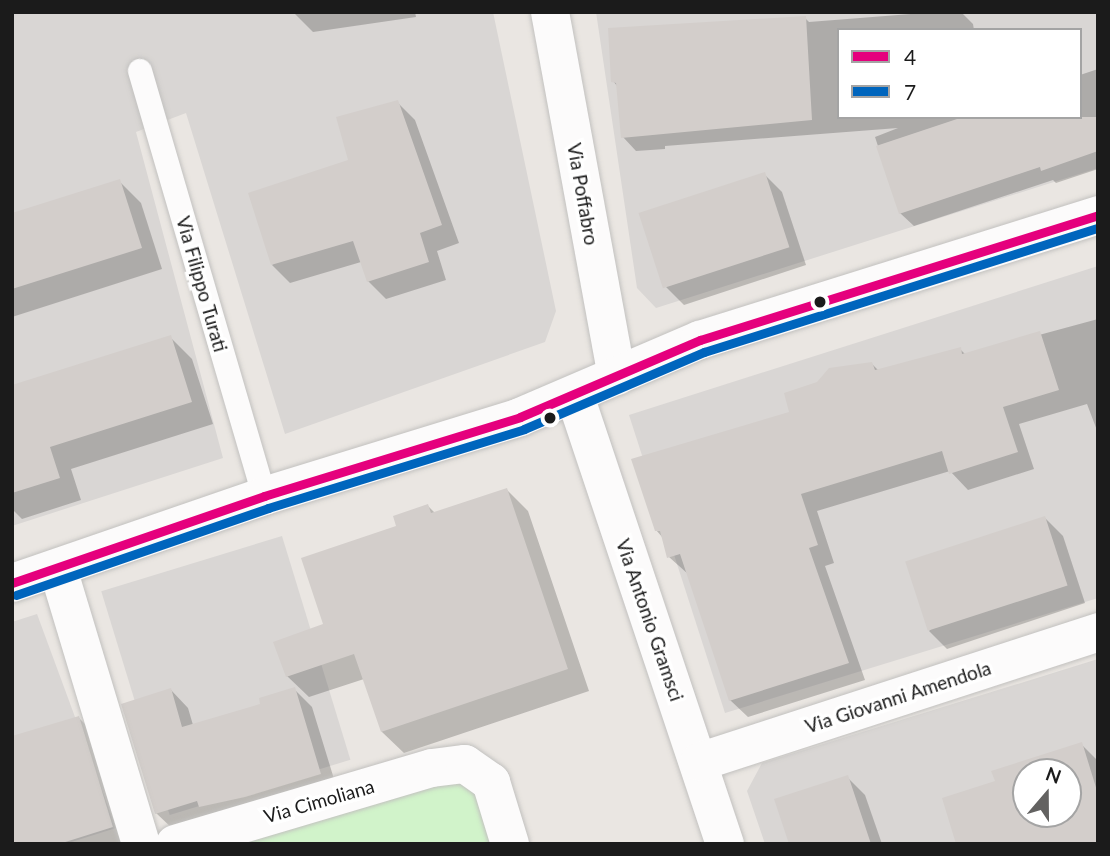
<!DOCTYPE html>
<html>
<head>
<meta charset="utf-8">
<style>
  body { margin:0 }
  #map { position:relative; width:1110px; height:856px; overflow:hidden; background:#eae6e2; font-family:Lato,sans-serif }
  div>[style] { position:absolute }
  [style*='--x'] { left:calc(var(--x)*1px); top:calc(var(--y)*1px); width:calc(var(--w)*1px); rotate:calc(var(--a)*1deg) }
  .residential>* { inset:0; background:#d9d6d4; transform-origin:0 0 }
  .park>* { inset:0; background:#d1f3ca }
  .shadow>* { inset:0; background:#0003 }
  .building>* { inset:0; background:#d3cecb; transform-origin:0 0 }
  .roads { filter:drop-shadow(0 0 2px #c2c1bf) drop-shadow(0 0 2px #c2c1bf) }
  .service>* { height:24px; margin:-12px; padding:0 12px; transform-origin:12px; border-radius:12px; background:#fcfbfb }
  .minor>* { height:38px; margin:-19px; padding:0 19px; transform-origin:19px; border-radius:19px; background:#fcfbfb }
  .bus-1>* { height:9px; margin:-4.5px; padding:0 4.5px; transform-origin:4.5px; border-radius:4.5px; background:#e5007d }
  .bus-2>* { height:9px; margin:-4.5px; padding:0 4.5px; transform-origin:4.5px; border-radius:4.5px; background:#0065bd }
  .dots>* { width:19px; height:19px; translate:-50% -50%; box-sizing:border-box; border:4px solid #fff; border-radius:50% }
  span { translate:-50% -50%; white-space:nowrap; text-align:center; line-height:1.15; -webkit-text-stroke:7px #fff; paint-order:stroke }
  .street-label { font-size:19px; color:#1b1b1b }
  .frame { position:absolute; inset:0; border:14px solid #1b1b1b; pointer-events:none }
  .legend { position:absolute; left:837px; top:28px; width:245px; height:91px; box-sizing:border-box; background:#fff; border:2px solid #a4a4a4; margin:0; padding:9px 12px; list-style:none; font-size:21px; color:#1b1b1b }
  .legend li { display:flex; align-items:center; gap:14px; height:35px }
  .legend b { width:35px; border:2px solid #a4a4a4 }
  .north { position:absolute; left:1012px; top:758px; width:70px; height:70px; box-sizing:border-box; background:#fff; border:2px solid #a4a4a4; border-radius:50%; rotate:20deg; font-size:19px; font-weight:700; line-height:28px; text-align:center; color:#1b1b1b }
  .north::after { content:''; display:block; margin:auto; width:24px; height:32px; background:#636261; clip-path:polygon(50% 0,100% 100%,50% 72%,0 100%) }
</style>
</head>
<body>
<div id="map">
  <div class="residential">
    <i style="clip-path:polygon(12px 12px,493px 12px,556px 311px,545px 342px,285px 434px,186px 113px,136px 132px,223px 458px,12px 526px)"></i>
    <i style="clip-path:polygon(evenodd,596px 12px,1098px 12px,1098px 168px,656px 308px,637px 288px,596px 12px,839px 30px,1080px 30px,1080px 117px,839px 117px,839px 30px)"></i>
    <i style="clip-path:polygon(1098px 266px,1098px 598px,725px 713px,629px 415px)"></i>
    <i style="left:282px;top:536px;width:234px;height:189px;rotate:73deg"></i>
    <i style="clip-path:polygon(37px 614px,116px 828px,65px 844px,12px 844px,12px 622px)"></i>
    <i style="clip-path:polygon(evenodd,1098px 659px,1098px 844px,765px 844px,747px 791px,762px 763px,1098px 659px,1026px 772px,1068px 772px,1068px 814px,1026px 814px,1026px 772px)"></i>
  </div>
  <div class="park">
    <i style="clip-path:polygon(465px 764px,510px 844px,175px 844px)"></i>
  </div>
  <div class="shadow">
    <i style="clip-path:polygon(293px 12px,415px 12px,416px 17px,313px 32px)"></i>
    <i style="clip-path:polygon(936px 12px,961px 12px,973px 24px,974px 30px,839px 30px,839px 117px,1080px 117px,1080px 75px,1098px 69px,1098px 169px,1056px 183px,1053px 180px,914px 226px,900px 213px,875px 137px,898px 128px,665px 146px,665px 149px,636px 151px,623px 137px,618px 87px,613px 81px,805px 18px,809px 22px)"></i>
    <i style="clip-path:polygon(397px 102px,415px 120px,459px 243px,437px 251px,446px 280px,386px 299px,368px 281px,361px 262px,290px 283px,272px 265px)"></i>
    <i style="clip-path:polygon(764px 174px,782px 192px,806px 265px,684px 305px,666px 287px)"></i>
    <i style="clip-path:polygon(119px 181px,141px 203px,162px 269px,12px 317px,12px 215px)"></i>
    <i style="clip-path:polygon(1098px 319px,1098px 433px,1087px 404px,1019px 424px,1034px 469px,968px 490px,950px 471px,817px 511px,834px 563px,825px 566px,865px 680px,748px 717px,730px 700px,688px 574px,669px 557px,663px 538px,656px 530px,792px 413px,872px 364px,878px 370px,960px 349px,966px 355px)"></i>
    <i style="clip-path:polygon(170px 337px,192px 359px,213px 424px,71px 469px,81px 500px,22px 519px,12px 509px,12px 387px)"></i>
    <i style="clip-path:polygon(507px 490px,528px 511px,589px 691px,404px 753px,382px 732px,364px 679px,309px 697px,287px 676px,398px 527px,428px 506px,436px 514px)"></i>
    <i style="clip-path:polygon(1045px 518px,1063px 536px,1085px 603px,947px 649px,929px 631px)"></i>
    <i style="clip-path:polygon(294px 689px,312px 707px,338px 792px,174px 830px,156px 813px,171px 690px,188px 708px,193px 725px,261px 705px)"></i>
    <i style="clip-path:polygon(79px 718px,101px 740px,132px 844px,12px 844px)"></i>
    <i style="clip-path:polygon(evenodd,1081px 744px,1098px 761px,1098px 844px,957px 844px,997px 782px,1081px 744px,1026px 772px,1068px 772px,1068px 814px,1026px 814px,1026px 772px)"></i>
    <i style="clip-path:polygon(847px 777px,865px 795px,882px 844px,792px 844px)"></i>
  </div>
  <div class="building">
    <i style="clip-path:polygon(806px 16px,812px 120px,621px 138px,616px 83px,611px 82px,608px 28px)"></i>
    <i style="clip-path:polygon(398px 100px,442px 225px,420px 233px,429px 262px,367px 282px,353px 241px,271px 265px,248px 193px,348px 160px,336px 117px)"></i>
    <i style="clip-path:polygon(963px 117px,1098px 117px,1098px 151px,1041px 171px,1040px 167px,899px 214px,876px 146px)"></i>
    <i style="left:765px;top:172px;width:79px;height:133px;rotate:72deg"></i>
    <i style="clip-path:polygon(120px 179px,142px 248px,12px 289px,12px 213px)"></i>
    <i style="clip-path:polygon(1040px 331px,1059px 390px,1003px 407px,1018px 452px,949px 474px,942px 451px,801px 494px,818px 545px,809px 548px,849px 663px,729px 701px,680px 554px,667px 558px,660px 531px,655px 531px,631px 459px,789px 412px,784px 393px,817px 382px,829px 368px,872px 362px,875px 370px,961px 347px,962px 354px)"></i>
    <i style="clip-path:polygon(171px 335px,192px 402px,50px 447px,60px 478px,12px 493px,12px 385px)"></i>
    <i style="clip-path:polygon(507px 488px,568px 669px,381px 732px,354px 654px,286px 677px,273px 642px,323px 624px,301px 558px,396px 526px,393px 516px,428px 504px,431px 513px)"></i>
    <i style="left:1045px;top:516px;width:73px;height:147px;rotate:72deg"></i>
    <i style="clip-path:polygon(295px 687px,321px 774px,245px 797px,199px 807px,197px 801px,155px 814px,121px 704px,171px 688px,182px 727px,260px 704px,259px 698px)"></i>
    <i style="clip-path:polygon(79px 716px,113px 827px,59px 844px,12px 844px,12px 736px)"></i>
    <i style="clip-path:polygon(evenodd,1082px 742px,1098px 794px,1098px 844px,956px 844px,942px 798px,995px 781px,991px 771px,1082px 742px,1026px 772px,1068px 772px,1068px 814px,1026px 814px,1026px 772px)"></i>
    <i style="clip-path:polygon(848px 775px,871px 844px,789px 844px,774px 799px)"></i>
  </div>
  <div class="roads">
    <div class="service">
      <i style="--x:140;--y:71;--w:443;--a:73.7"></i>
    </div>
    <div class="minor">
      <i style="--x:550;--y:12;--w:370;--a:79.6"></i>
      <i style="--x:575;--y:396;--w:472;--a:71.5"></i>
      <i style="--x:58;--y:569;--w:287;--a:73.2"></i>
      <i style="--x:12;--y:583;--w:267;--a:-19"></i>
      <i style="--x:264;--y:496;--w:268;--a:-17.1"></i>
      <i style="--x:520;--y:417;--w:196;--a:-23.2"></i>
      <i style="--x:700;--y:340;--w:417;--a:-17.4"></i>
      <i style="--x:699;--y:762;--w:420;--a:-18"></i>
      <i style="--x:175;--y:844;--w:268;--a:-16.5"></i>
      <i style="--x:432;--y:768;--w:33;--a:-7"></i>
      <i style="--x:465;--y:764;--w:32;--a:35"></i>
      <i style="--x:491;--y:782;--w:65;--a:73"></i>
    </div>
  </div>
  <div class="bus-1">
    <i style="--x:12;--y:583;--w:267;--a:-19"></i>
    <i style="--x:264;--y:496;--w:268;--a:-17.1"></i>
    <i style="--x:520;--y:417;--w:196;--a:-23.2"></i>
    <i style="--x:700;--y:340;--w:417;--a:-17.4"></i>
  </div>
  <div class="bus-2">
    <i style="--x:16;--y:595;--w:267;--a:-19"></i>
    <i style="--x:268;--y:508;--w:268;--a:-17.1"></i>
    <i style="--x:524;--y:429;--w:196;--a:-23.2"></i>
    <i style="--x:704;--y:352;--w:413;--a:-17.5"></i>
  </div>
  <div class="dots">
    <i style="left:820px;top:302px;background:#1b1b1b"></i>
    <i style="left:550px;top:418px;background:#1b1b1b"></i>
  </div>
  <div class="street-label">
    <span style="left:583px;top:194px;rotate:80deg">Via Poffabro</span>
    <span style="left:202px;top:284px;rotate:74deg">Via Filippo Turati</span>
    <span style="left:650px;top:620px;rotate:71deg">Via Antonio Gramsci</span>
    <span style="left:898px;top:697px;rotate:-18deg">Via Giovanni Amendola</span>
    <span style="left:319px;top:801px;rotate:-16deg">Via Cimoliana</span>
  </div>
  <div class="frame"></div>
  <ul class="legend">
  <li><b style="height:9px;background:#e5007d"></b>4</li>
  <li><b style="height:9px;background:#0065bd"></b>7</li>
  </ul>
  <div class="north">N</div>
</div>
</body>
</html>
